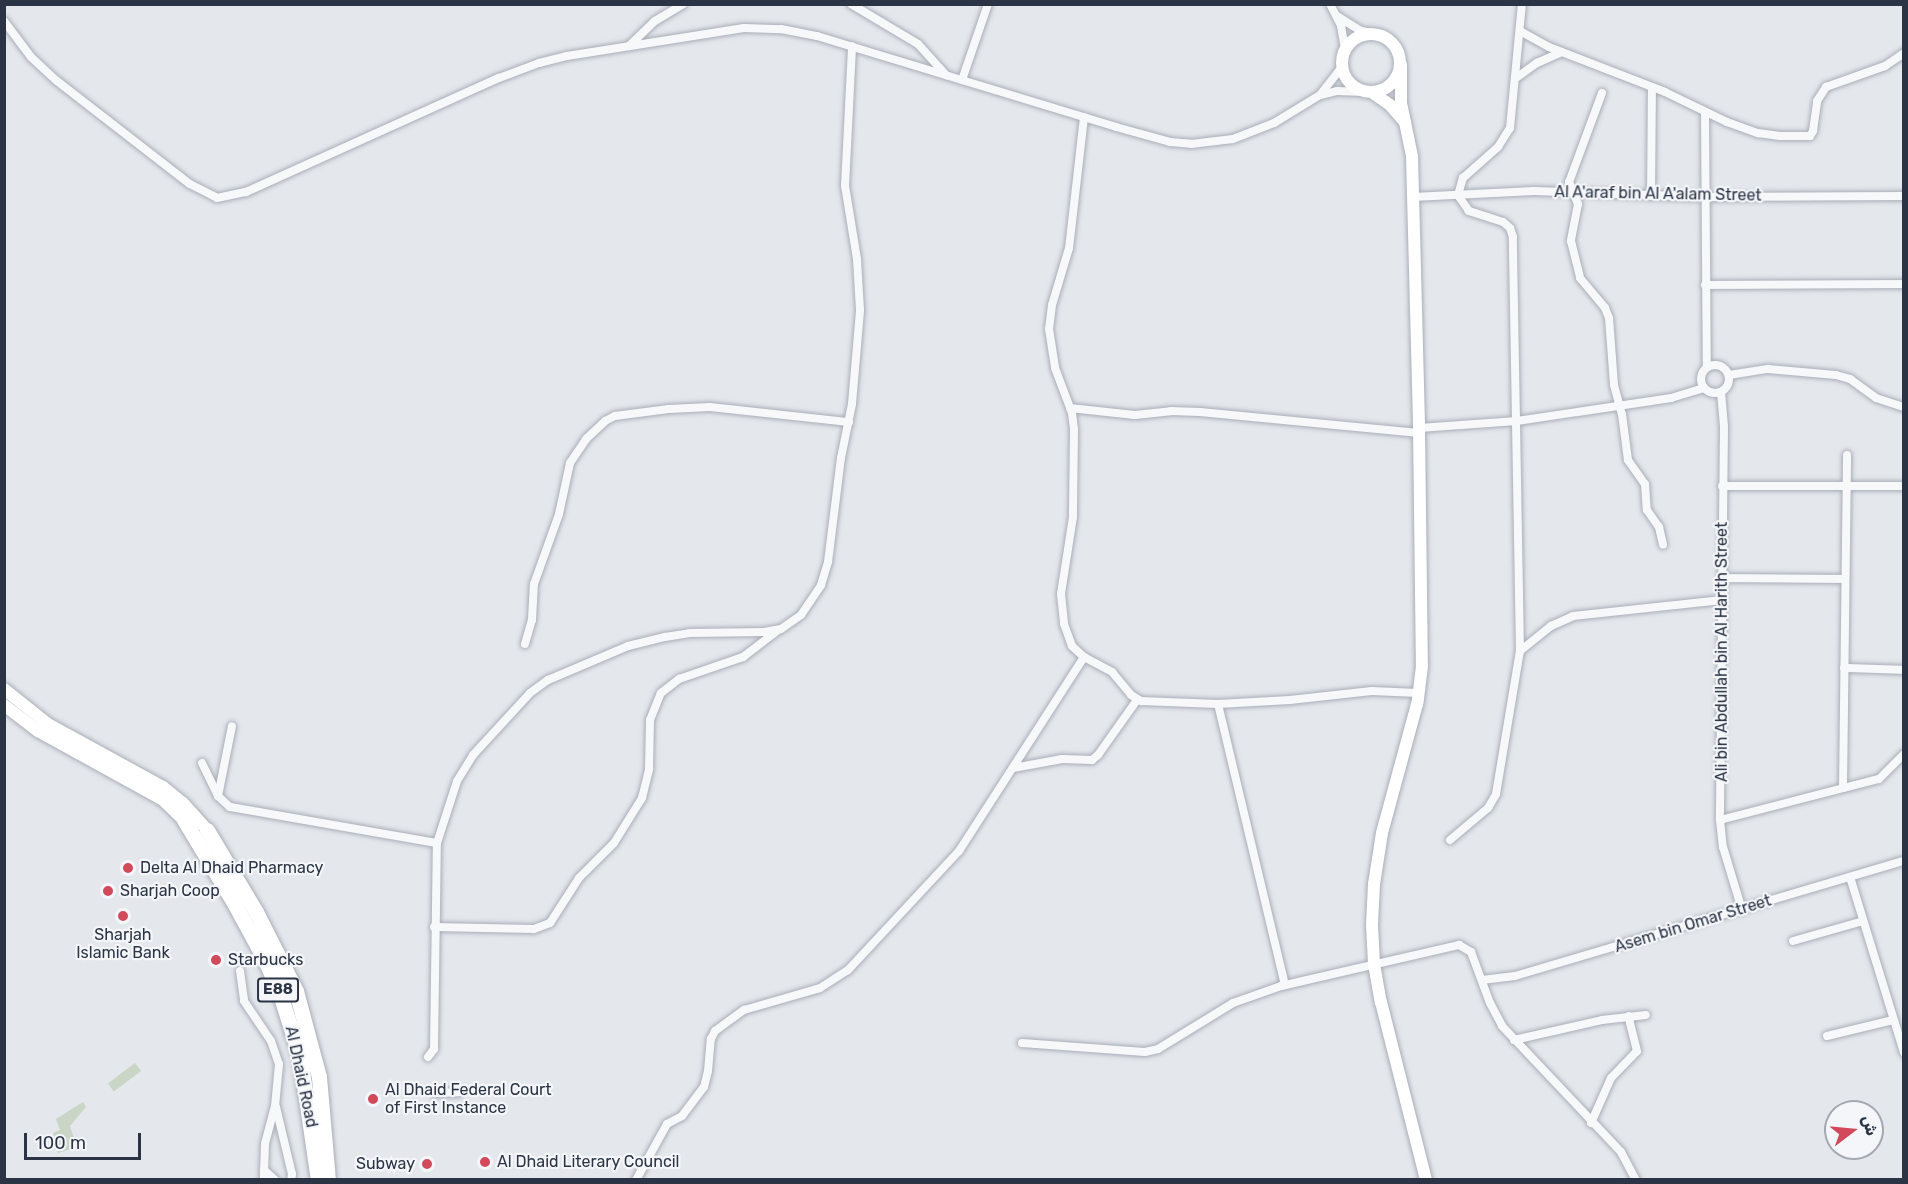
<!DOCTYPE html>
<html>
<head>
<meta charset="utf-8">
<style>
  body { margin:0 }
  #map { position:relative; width:1908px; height:1184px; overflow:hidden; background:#e4e7ec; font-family:Rubik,Vazirmatn,sans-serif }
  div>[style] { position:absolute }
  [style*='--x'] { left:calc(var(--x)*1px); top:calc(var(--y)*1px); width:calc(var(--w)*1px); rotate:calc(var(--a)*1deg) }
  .green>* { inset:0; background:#c9d6c5; transform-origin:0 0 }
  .roads { filter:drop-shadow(0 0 2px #a9aeb7) drop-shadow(0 0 2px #a9aeb7) }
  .street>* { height:8px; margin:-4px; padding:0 4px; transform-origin:4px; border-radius:4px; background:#f7f8fa }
  .street>.ring { margin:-4px; padding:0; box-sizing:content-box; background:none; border:8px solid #f7f8fa; border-radius:50% }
  .secondary>* { height:12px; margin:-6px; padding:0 6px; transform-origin:6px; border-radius:6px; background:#fff }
  .secondary>.ring { margin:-6px; padding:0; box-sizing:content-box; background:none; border:12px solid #fff; border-radius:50% }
  .primary>* { height:12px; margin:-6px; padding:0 6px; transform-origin:6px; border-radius:6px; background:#fff }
  .highway>* { height:15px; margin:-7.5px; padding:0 7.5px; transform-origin:7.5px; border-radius:7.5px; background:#fff }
  .dots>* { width:16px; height:16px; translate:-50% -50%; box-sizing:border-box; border:3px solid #f4f6f9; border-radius:50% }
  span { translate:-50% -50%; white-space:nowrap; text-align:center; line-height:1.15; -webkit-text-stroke:4.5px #f4f6f9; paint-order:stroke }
  .shield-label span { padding:2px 4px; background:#f4f6f9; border:2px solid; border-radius:4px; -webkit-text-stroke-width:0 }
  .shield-label { font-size:15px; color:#2b3445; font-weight:700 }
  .street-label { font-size:16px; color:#2b3445 }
  .poi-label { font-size:16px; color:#2b3445 }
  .left { translate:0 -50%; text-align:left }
  .right { translate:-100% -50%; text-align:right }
  .frame { position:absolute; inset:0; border:6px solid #2b3445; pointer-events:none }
  .north { position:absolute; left:1824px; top:1100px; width:60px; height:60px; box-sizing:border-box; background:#f4f6f9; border:2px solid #a4a8b1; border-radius:50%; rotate:74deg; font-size:16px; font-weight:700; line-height:24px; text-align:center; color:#2b3445 }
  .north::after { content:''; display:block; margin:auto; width:21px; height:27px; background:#d1495b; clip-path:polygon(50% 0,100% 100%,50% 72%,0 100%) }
  .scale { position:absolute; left:24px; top:1133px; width:117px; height:27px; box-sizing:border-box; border:3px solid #2b3445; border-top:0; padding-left:8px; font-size:18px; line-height:21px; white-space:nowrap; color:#2b3445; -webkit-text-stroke:4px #f4f6f9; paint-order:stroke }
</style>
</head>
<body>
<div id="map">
  <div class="green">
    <i style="left:135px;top:1063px;width:10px;height:34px;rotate:53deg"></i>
    <i style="clip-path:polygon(83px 1102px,86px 1107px,70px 1126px,77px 1147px,58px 1153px,53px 1133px,60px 1130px,56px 1119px)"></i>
  </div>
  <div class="roads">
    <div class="street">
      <i style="--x:851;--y:4;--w:78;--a:30.8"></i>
      <i style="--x:918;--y:44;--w:42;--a:47.9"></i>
      <i style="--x:1330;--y:4;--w:25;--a:63"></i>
      <i style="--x:1341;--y:26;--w:23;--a:80"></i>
      <i style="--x:1337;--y:16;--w:26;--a:32"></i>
      <i style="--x:1359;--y:30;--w:16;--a:15"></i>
      <i style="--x:4;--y:21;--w:45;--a:53.1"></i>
      <i style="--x:31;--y:57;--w:35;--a:43"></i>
      <i style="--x:57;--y:81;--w:168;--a:37.8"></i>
      <i style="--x:190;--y:184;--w:30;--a:27"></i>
      <i style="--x:217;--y:198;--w:30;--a:-12"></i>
      <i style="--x:246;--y:192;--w:277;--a:-24.3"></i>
      <i style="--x:499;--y:78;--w:43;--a:-20.6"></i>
      <i style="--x:539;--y:63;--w:29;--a:-14"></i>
      <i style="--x:567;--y:56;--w:179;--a:-9"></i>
      <i style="--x:744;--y:28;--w:37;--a:2"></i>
      <i style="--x:781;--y:29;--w:37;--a:11"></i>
      <i style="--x:817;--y:36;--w:313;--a:16.9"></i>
      <i style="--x:1116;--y:127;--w:56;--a:15.5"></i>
      <i style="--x:1170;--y:142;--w:21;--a:5"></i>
      <i style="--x:1191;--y:144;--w:42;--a:-6.8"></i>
      <i style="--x:1233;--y:139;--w:44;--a:-21.3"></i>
      <i style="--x:1274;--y:123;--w:54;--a:-31.3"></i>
      <i style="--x:1320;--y:95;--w:36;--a:-52"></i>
      <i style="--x:1520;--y:31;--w:33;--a:29"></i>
      <i style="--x:1549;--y:47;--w:124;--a:21.2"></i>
      <i style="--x:1665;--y:92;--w:69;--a:25.8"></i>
      <i style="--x:1727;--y:122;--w:33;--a:20"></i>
      <i style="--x:1758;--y:133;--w:22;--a:8"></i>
      <i style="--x:1780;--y:136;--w:30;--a:0"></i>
      <i style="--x:1810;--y:136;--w:6;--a:-59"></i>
      <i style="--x:1813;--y:131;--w:30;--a:-82"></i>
      <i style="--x:1817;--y:101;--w:17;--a:-57"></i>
      <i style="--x:1826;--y:87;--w:63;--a:-19.6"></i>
      <i style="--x:1885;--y:66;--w:23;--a:-34"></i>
      <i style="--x:629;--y:46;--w:36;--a:-44"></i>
      <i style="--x:655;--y:21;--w:33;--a:-31"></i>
      <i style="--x:1516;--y:78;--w:26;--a:-36"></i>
      <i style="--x:1537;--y:63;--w:27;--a:-24"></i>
      <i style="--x:962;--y:80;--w:80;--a:-71.1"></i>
      <i style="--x:1602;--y:93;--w:95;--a:110.3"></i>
      <i style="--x:1569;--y:182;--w:24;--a:68"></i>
      <i style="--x:1578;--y:204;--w:38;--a:101"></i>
      <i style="--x:1571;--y:241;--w:38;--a:76"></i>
      <i style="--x:1580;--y:278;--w:39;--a:50"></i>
      <i style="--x:1605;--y:308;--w:11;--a:68"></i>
      <i style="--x:1609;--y:318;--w:67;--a:85.7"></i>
      <i style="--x:1614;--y:385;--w:30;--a:75"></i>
      <i style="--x:1622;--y:414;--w:46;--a:82.6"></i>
      <i style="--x:1628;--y:460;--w:29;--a:55"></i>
      <i style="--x:1645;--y:484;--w:26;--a:86"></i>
      <i style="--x:1647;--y:510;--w:21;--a:55"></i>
      <i style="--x:1659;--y:527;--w:18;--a:77"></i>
      <i style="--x:1321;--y:95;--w:16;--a:-14"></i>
      <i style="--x:1337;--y:91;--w:26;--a:2"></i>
      <i style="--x:1705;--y:112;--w:255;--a:89.6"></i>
      <i style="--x:1084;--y:117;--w:132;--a:96.5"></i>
      <i style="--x:1069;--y:248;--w:59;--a:106.6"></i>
      <i style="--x:1052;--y:305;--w:24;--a:97"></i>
      <i style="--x:1049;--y:329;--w:39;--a:81"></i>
      <i style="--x:1055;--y:368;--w:48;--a:69.3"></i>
      <i style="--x:1072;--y:413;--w:17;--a:83"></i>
      <i style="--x:1074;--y:430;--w:87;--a:90.7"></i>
      <i style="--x:1073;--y:517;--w:78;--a:98.9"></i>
      <i style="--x:1061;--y:594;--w:30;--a:84"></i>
      <i style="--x:1064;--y:624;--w:23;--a:70"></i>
      <i style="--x:1072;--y:646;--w:16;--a:43"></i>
      <i style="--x:1084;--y:657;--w:32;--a:28"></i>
      <i style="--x:1112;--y:672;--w:30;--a:50"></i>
      <i style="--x:1131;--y:695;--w:12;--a:31"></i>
      <i style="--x:1141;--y:701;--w:77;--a:2.2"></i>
      <i style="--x:1218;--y:704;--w:72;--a:-3.2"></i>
      <i style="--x:1290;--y:700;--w:82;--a:-6.3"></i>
      <i style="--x:1372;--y:691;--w:46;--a:2.5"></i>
      <i style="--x:1651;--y:196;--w:109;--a:-89.5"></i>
      <i style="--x:1413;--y:197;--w:121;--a:-2.8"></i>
      <i style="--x:1534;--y:191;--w:171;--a:2"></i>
      <i style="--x:1705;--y:197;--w:199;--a:-0.3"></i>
      <i style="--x:1705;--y:285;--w:199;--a:-0.3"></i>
      <i class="ring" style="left:1701px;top:365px;width:20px;height:20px"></i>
      <i style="--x:1729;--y:375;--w:39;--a:-9"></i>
      <i style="--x:1768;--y:369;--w:68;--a:5"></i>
      <i style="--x:1836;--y:375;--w:15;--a:16"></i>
      <i style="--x:1850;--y:379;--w:32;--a:36"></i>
      <i style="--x:1876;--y:398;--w:29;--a:18"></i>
      <i style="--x:1721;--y:392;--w:34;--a:85"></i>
      <i style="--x:1724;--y:426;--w:394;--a:90.6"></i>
      <i style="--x:1720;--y:820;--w:27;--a:84"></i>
      <i style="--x:1723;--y:847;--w:66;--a:73.2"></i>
      <i style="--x:1070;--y:408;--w:65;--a:6.1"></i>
      <i style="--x:1135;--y:415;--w:36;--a:-6"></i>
      <i style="--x:1171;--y:411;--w:29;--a:2"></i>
      <i style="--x:1200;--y:412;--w:220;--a:5.5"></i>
      <i style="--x:1419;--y:428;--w:98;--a:-4.1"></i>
      <i style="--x:1517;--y:421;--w:156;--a:-8.5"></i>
      <i style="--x:1671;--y:398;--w:34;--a:-17"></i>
      <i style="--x:1722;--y:486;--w:182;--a:0"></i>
      <i style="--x:1722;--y:578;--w:123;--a:0.5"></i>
      <i style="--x:525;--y:644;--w:25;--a:-74"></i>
      <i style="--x:532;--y:620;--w:36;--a:-87"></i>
      <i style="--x:534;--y:584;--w:74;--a:-70.3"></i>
      <i style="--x:559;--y:514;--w:52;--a:-77.8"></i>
      <i style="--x:570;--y:463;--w:29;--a:-56"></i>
      <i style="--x:586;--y:439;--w:26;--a:-43"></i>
      <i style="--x:605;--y:421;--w:11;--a:-27"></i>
      <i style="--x:615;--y:416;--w:54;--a:-7.4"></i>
      <i style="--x:669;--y:409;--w:41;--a:-2.8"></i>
      <i style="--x:710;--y:407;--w:140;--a:6.2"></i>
      <i style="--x:1520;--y:651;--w:40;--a:-39"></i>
      <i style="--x:1551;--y:626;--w:24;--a:-24"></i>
      <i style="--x:1573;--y:616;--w:150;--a:-6.1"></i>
      <i style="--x:1844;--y:668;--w:60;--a:1.9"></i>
      <i style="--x:1218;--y:704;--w:289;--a:76.6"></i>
      <i style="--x:202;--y:763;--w:37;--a:64"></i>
      <i style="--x:218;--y:796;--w:16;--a:43"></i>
      <i style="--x:230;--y:807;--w:210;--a:9.9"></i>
      <i style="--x:1013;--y:768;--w:50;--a:-10.4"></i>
      <i style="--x:1062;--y:759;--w:30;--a:2"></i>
      <i style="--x:1092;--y:760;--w:8;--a:-40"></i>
      <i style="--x:1098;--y:755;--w:67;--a:-54.7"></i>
      <i style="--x:1843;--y:788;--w:333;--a:-89.3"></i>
      <i style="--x:218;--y:796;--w:71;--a:-78.7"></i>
      <i style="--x:1720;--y:820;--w:164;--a:-14.5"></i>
      <i style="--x:1879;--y:779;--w:35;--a:-45"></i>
      <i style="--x:1450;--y:840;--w:50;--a:-40.1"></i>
      <i style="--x:1488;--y:808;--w:16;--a:-60"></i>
      <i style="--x:1496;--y:794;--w:145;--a:-80.5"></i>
      <i style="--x:1520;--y:651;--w:414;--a:-91"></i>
      <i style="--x:1513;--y:237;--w:9;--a:-108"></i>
      <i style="--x:1510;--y:228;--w:9;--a:-139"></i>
      <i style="--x:1503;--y:222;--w:36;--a:-162"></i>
      <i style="--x:1469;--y:211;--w:19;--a:-125"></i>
      <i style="--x:1458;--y:195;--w:18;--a:-74"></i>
      <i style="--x:1463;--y:178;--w:47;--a:-41.5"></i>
      <i style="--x:1498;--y:147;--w:22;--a:-58"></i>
      <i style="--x:1510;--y:128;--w:125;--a:-84.5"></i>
      <i style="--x:1850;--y:877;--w:184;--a:72.9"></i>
      <i style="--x:434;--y:927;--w:100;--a:1.1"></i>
      <i style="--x:534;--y:929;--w:17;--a:-21"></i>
      <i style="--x:550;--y:923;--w:54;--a:-57.2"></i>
      <i style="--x:579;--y:878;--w:49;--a:-45"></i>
      <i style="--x:614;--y:843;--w:53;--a:-58.1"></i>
      <i style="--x:642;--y:798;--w:30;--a:-76"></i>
      <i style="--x:649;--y:769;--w:49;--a:-88.8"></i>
      <i style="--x:650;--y:720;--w:29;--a:-68"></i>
      <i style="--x:661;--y:693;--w:23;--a:-38"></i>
      <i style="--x:679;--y:679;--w:68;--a:-19"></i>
      <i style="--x:743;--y:657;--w:43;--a:-37.4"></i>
      <i style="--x:1793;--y:941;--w:73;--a:-15.9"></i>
      <i style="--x:240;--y:971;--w:30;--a:82"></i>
      <i style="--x:244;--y:1001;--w:48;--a:56"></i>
      <i style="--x:271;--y:1041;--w:24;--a:71"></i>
      <i style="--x:279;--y:1064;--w:42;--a:95.4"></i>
      <i style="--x:275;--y:1106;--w:39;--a:105"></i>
      <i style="--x:265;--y:1144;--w:36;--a:92"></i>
      <i style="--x:1482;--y:980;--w:33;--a:-7"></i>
      <i style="--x:1515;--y:976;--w:406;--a:-16.5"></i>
      <i style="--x:1827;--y:1036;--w:68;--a:-13.6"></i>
      <i style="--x:1514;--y:1040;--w:90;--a:-12.8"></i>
      <i style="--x:1602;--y:1020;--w:44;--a:-6.5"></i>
      <i style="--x:1022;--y:1043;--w:123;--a:4.2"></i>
      <i style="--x:1145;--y:1052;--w:13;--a:-13"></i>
      <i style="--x:1158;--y:1049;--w:88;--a:-31.5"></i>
      <i style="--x:1233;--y:1003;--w:51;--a:-19.5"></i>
      <i style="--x:1281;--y:986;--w:183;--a:-13"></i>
      <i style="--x:1459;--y:945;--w:14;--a:30"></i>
      <i style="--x:1471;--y:952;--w:54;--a:69.6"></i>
      <i style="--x:1490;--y:1003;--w:26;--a:62"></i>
      <i style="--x:1502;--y:1026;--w:173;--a:46.6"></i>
      <i style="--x:1621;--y:1152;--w:32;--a:62"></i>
      <i style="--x:428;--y:1057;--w:10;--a:-53"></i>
      <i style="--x:434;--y:1049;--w:206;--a:-89.2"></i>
      <i style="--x:437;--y:843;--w:65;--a:-72.1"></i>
      <i style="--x:457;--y:781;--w:31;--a:-58"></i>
      <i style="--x:473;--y:755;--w:84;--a:-47.4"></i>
      <i style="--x:530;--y:693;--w:22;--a:-36"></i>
      <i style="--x:548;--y:680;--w:87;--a:-23"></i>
      <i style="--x:628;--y:646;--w:38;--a:-14"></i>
      <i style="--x:665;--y:637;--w:25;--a:-9"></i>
      <i style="--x:690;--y:633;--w:74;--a:-0.8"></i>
      <i style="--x:764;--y:632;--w:17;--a:-10"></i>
      <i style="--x:781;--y:629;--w:24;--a:-35"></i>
      <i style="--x:801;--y:615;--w:36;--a:-56"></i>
      <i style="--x:821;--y:585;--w:24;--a:-73"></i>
      <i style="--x:828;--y:562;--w:105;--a:-82.9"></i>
      <i style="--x:841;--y:458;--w:55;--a:-78.5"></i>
      <i style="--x:852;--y:404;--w:94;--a:-85.1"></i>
      <i style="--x:860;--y:310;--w:51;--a:-93.4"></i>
      <i style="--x:857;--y:259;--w:74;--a:-99.3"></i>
      <i style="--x:845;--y:186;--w:140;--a:-87.1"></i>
      <i style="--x:434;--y:1093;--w:25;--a:-2"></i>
      <i style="--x:276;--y:1107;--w:69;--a:76.6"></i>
      <i style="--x:292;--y:1174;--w:6;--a:99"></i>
      <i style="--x:1591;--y:1123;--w:49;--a:-66"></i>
      <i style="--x:1611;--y:1078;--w:37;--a:-46"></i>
      <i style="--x:1637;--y:1051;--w:36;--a:-104"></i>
      <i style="--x:264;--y:1170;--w:15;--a:42"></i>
      <i style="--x:636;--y:1180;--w:64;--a:-61"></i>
      <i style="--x:667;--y:1124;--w:17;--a:-28"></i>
      <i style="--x:682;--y:1116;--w:36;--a:-53"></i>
      <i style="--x:704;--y:1087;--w:16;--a:-76"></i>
      <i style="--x:708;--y:1071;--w:32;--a:-85"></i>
      <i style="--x:711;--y:1039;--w:9;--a:-63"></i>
      <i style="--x:715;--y:1031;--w:36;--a:-36"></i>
      <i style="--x:744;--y:1010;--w:79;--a:-16.1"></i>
      <i style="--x:820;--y:988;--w:33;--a:-33"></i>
      <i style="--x:848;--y:970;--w:163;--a:-47"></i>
      <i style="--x:959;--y:851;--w:231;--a:-57.2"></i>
    </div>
    <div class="secondary">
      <i class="ring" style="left:1342px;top:34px;width:46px;height:46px"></i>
      <i style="--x:1401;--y:65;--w:38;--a:90"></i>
      <i style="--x:1401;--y:103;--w:54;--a:78.3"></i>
      <i style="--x:1412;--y:156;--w:272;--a:88.5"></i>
      <i style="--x:1419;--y:428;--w:238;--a:89.3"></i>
      <i style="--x:1422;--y:666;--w:38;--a:97"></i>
      <i style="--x:1417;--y:704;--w:134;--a:105.2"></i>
      <i style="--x:1382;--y:833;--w:52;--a:98.9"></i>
      <i style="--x:1374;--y:884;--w:41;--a:92.8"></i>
      <i style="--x:1372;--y:925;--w:39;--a:87"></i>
      <i style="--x:1374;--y:964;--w:39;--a:80"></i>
      <i style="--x:1381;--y:1002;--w:184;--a:75.8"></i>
      <i style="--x:1373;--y:93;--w:21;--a:35"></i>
      <i style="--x:1390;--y:105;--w:23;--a:49"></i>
    </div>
    <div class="primary">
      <i style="--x:4;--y:689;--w:56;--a:38.5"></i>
      <i style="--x:48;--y:724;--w:131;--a:28.7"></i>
      <i style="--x:163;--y:787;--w:26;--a:39"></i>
      <i style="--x:183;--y:803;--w:36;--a:48"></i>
      <i style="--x:4;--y:705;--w:43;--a:37.4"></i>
      <i style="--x:38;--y:731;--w:143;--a:28.9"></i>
      <i style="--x:163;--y:800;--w:29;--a:44"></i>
    </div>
    <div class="highway">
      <i style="--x:184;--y:820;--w:97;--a:58.9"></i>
      <i style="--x:234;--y:903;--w:65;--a:61.5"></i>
      <i style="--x:265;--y:960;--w:37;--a:66"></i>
      <i style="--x:280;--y:994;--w:66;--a:72.4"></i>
      <i style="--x:300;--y:1057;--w:124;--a:81.7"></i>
      <i style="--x:207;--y:830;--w:96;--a:59.1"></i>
      <i style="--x:256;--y:912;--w:89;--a:63.1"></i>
      <i style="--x:296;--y:991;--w:89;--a:75"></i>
      <i style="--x:319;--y:1077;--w:103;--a:85"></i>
    </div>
  </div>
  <div class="dots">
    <i style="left:128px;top:868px;background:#d1495b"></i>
    <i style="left:108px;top:891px;background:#d1495b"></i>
    <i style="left:123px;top:916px;background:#d1495b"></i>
    <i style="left:216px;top:960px;background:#d1495b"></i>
    <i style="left:373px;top:1099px;background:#d1495b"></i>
    <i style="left:485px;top:1162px;background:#d1495b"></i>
    <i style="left:427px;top:1164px;background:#d1495b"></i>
  </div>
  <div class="shield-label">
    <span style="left:278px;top:990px">E88</span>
  </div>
  <div class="street-label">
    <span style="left:1658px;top:194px;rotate:1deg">Al A'araf bin Al A'alam Street</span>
    <span style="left:1722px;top:652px;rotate:-90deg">Ali bin Abdullah bin Al Harith Street</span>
    <span style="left:1693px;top:924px;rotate:-17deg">Asem bin Omar Street</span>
    <span style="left:301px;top:1077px;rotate:78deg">Al Dhaid Road</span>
  </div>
  <div class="poi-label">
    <span class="left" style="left:140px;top:868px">Delta Al Dhaid Pharmacy</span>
    <span class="left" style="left:120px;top:891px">Sharjah Coop</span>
    <span style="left:123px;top:944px">Sharjah<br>Islamic Bank</span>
    <span class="left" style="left:228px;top:960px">Starbucks</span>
    <span class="left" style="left:385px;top:1099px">Al Dhaid Federal Court<br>of First Instance</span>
    <span class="left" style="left:497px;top:1162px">Al Dhaid Literary Council</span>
    <span class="right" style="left:415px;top:1164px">Subway</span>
  </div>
  <div class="frame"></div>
  <div class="north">ش</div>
  <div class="scale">100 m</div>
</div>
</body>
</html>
